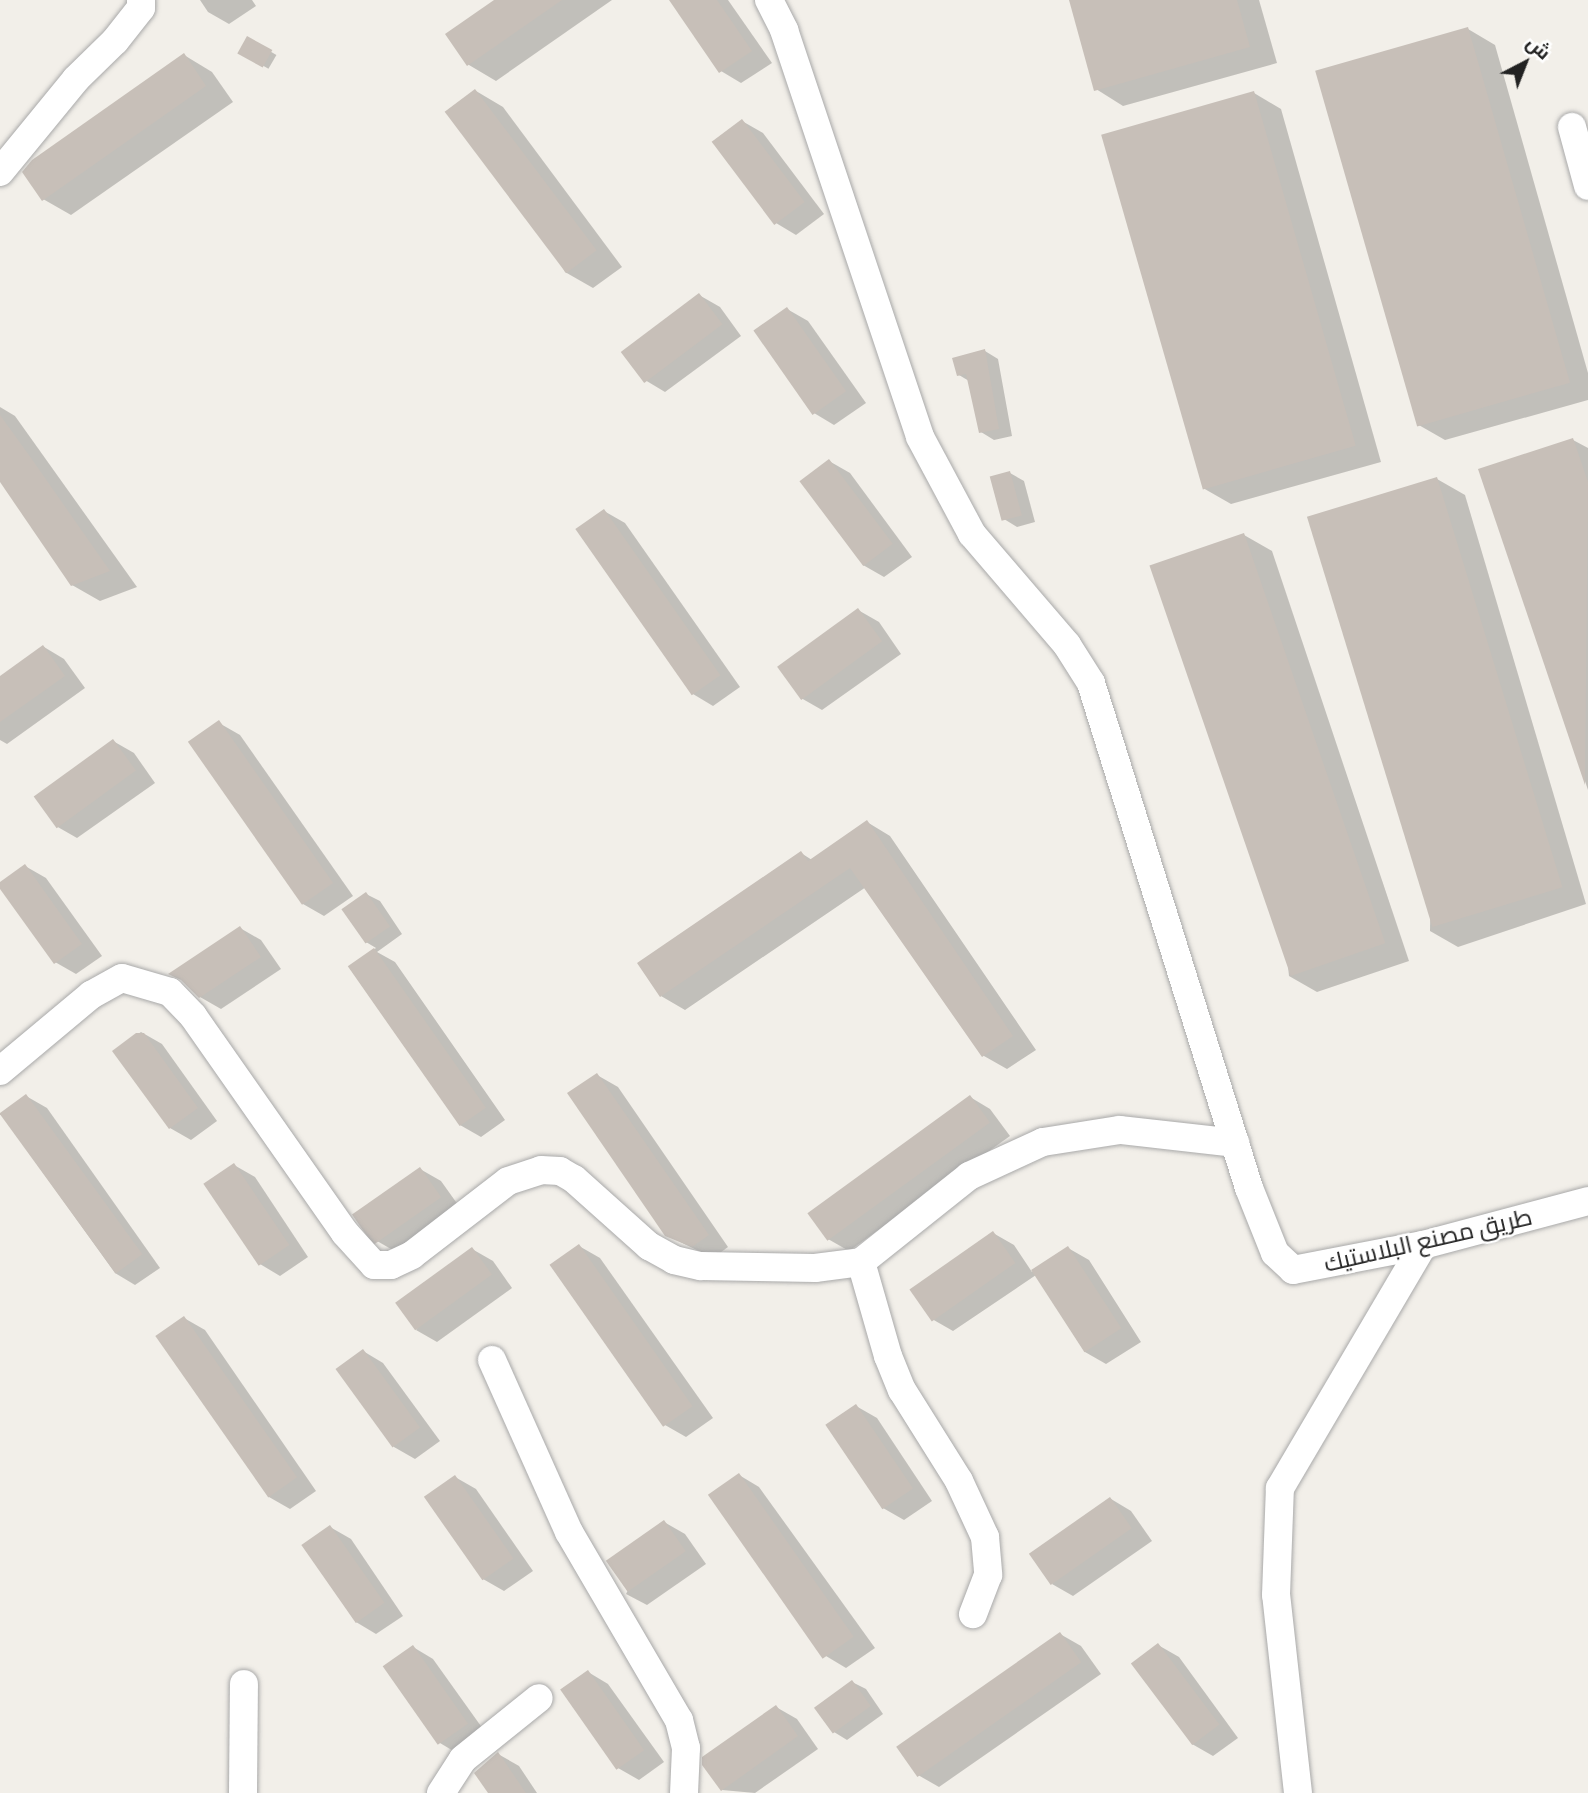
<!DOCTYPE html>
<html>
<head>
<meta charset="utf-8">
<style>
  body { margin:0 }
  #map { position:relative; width:1588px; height:1793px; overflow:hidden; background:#f2efe9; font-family:"PT Sans Narrow",Cairo,sans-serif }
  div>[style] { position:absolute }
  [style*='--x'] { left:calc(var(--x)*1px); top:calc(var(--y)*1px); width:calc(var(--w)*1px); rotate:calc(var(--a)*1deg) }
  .shadow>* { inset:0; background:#0003; transform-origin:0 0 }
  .building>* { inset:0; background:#c7bfb8; transform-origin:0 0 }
  .roads { filter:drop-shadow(0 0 2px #a9a9a9) drop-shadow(0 0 2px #a9a9a9) }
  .minor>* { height:28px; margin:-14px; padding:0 14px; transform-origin:14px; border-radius:14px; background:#fff }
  span { translate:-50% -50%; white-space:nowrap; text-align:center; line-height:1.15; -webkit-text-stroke:5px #fff; paint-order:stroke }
  .street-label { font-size:24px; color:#222 }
  .north { position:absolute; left:1490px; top:28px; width:70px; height:70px; -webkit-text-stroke:5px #fff; paint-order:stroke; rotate:42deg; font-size:19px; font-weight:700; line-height:28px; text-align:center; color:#222 }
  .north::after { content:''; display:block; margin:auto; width:24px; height:32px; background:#222; clip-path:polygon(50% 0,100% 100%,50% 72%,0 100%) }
</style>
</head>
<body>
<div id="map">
  <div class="shadow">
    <i style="clip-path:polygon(200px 0,252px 0,256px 6px,229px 24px,208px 12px)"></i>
    <i style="clip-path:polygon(497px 0,612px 0,496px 81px,469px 65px,447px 35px)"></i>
    <i style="clip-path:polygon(671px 0,728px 0,772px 63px,741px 83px,721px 71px)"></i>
    <i style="clip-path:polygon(1070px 0,1259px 0,1277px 63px,1123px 106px,1096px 89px)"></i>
    <i style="clip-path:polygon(1468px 29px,1495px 45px,1588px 373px,1588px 400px,1445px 440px,1417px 424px)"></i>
    <i style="left:247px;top:38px;width:34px;height:16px;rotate:30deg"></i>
    <i style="clip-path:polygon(184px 55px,212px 72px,233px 102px,71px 215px,43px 199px)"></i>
    <i style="clip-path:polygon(476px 91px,503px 107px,622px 267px,593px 288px,565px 272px)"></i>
    <i style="clip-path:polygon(1254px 93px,1281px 109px,1381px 462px,1231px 504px,1203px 488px)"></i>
    <i style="clip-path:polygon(742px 121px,763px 133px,824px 214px,796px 235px,776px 223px)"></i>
    <i style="clip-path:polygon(699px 295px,720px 307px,741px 336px,665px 392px,645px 380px)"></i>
    <i style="clip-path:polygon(787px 309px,808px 321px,866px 403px,834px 425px,814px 413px)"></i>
    <i style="clip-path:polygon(985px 351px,998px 359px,1012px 436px,994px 440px,981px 432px,969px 381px,959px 375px)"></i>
    <i style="clip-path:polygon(0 407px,15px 416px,137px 587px,100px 601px,72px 585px,0 478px)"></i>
    <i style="clip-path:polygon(1573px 440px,1588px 448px,1588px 790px,1480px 470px)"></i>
    <i style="clip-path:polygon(829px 461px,850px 473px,912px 557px,884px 577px,863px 565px)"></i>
    <i style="clip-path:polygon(1010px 473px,1024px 481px,1035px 522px,1017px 527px,1004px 519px)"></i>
    <i style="clip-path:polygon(1437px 479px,1465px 495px,1586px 904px,1458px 947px,1430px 931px)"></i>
    <i style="clip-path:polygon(604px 511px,625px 523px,740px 687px,713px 706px,693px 694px)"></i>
    <i style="clip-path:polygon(1244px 535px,1272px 551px,1409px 961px,1317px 992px,1289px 976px)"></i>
    <i style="clip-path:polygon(858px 610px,879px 622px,901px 654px,822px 710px,801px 698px)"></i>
    <i style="clip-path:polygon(44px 647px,64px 659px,85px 688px,7px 744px,0 740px,0 679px)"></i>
    <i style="clip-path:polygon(219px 723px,240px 735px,353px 896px,324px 916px,303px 904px)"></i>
    <i style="clip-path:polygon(113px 741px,134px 753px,155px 783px,77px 838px,56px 826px)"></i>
    <i style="clip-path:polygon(867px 822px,890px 836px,1036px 1050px,1007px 1069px,984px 1056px,866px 887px,685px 1010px,661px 996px,801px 853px,812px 860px)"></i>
    <i style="clip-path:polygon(25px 866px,46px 878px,102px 956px,76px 974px,55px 962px,0 886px)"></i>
    <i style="clip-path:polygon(366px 894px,380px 901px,402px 934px,377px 952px,395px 962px,505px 1120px,481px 1137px,460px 1125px,349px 967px,376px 948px,366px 942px,344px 909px)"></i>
    <i style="clip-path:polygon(240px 928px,261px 940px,281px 969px,221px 1009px,200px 997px)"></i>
    <i style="clip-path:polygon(141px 1032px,162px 1044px,217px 1121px,191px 1140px,170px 1128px,114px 1051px)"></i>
    <i style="clip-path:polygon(597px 1075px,618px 1087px,728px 1247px,713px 1258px,666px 1235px)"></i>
    <i style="clip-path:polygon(26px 1096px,47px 1108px,160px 1268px,135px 1285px,115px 1273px,1px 1114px)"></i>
    <i style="clip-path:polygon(970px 1097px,990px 1109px,1010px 1136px,849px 1251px,828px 1239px)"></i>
    <i style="clip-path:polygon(234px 1165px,255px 1177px,308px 1257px,280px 1276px,260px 1264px)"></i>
    <i style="clip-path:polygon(420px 1169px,441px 1181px,461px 1209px,398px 1253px,377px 1241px)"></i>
    <i style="clip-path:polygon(993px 1233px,1014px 1245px,1032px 1272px,1068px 1248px,1089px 1260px,1141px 1342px,1106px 1364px,1085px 1352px,1036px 1275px,953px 1331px,932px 1319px)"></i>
    <i style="clip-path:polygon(579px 1246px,600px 1258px,713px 1418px,686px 1437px,665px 1425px)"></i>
    <i style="clip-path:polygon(472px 1249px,493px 1261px,512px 1288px,437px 1342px,416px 1330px)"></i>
    <i style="clip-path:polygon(184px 1318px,205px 1330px,316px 1491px,290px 1509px,269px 1497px)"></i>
    <i style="clip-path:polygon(363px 1351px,383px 1363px,440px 1441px,415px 1459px,394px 1447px)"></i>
    <i style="clip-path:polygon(856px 1406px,877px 1418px,932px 1501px,904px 1520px,883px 1508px)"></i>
    <i style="clip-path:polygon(739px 1475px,759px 1487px,875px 1648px,846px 1668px,826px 1656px,710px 1495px)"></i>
    <i style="clip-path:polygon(455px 1477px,476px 1489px,533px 1571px,504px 1591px,483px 1579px)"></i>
    <i style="clip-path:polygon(1111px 1499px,1131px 1511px,1152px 1541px,1073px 1596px,1052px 1584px)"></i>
    <i style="clip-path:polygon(664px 1522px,685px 1534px,706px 1564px,647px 1605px,626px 1594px)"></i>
    <i style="clip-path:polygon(330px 1527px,351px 1539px,403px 1616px,376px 1634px,356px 1622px,303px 1546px)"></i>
    <i style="clip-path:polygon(1060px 1634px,1081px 1646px,1101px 1674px,939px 1787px,918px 1775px)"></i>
    <i style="clip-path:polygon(1158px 1645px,1179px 1657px,1238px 1738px,1213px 1756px,1192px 1744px)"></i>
    <i style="clip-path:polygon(413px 1647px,433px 1659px,488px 1736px,460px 1755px,440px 1743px,385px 1666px)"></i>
    <i style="clip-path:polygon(588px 1672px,608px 1684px,664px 1762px,639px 1780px,618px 1768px)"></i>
    <i style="clip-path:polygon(852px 1682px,866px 1689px,883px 1714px,847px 1740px,834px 1732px)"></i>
    <i style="clip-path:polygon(776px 1707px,797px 1719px,818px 1749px,755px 1793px,722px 1790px)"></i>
    <i style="clip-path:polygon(498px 1754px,519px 1766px,537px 1793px,490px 1793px)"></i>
  </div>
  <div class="building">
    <i style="clip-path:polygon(494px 0,562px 0,467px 66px,445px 34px)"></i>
    <i style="clip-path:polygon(669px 0,717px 0,752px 51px,719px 73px)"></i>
    <i style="clip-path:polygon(1069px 0,1237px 0,1250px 47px,1094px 91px)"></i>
    <i style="left:1468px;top:27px;width:370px;height:159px;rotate:74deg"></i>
    <i style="left:247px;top:36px;width:29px;height:20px;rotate:29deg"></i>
    <i style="clip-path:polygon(184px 53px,206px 86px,42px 201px,22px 172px,32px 160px)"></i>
    <i style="left:475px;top:89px;width:202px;height:38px;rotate:53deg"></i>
    <i style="left:1254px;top:91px;width:369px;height:159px;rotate:74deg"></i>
    <i style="left:742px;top:119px;width:104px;height:38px;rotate:53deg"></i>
    <i style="left:699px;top:293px;width:39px;height:98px;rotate:53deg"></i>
    <i style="left:787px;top:307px;width:103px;height:41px;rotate:55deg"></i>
    <i style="clip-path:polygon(985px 349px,999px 429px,979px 433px,966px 374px,957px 376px,952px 358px)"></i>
    <i style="clip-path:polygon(0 415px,31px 458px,110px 571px,71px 586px,0 482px)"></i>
    <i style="clip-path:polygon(1573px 438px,1588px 482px,1585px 785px,1478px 469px)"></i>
    <i style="left:829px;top:459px;width:106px;height:37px;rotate:53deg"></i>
    <i style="left:1010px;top:471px;width:46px;height:21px;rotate:75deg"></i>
    <i style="left:1437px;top:477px;width:429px;height:136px;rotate:73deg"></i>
    <i style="left:604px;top:509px;width:203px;height:35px;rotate:55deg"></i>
    <i style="left:1244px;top:533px;width:434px;height:100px;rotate:71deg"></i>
    <i style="left:858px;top:608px;width:41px;height:100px;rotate:54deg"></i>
    <i style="clip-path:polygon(43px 645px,65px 676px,0 722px,0 676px)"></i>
    <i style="left:219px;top:720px;width:199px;height:38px;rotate:55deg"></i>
    <i style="left:113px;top:739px;width:39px;height:98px;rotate:54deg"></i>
    <i style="clip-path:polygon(867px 820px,1013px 1036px,982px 1057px,850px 868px,660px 997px,637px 963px,801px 851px,808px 861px)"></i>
    <i style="clip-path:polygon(25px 864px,82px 944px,54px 964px,0 889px,0 882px)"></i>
    <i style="left:366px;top:892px;width:42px;height:30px;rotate:55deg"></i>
    <i style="clip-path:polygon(240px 926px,261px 957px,199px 998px,181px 980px,168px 974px)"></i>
    <i style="left:374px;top:948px;width:195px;height:32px;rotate:55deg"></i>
    <i style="clip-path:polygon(136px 1033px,144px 1033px,198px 1108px,169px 1129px,112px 1051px)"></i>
    <i style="clip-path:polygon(597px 1073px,709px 1235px,692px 1247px,665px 1236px,567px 1093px)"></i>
    <i style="left:26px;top:1094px;width:198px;height:33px;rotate:54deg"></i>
    <i style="left:970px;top:1095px;width:34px;height:201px;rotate:54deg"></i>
    <i style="left:234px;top:1163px;width:99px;height:37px;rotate:56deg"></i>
    <i style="left:420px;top:1167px;width:37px;height:83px;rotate:55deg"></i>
    <i style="left:993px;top:1231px;width:39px;height:102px;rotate:55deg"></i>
    <i style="left:579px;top:1244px;width:198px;height:36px;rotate:55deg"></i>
    <i style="left:1068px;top:1246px;width:98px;height:44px;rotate:57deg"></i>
    <i style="left:472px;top:1247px;width:34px;height:95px;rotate:54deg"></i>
    <i style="left:184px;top:1316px;width:197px;height:35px;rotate:55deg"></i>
    <i style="left:363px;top:1349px;width:97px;height:34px;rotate:54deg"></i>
    <i style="left:856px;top:1404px;width:102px;height:37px;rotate:56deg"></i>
    <i style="left:739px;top:1473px;width:200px;height:38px;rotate:55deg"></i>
    <i style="left:455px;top:1475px;width:102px;height:38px;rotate:55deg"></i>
    <i style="left:1110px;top:1497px;width:38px;height:99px;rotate:55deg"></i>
    <i style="left:664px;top:1520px;width:38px;height:71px;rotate:55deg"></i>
    <i style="left:330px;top:1525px;width:95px;height:35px;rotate:55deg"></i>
    <i style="left:1060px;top:1632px;width:37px;height:200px;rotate:55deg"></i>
    <i style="left:1158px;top:1643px;width:102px;height:34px;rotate:53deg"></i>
    <i style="left:413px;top:1645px;width:96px;height:37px;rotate:55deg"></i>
    <i style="left:588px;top:1670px;width:98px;height:34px;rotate:55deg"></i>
    <i style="left:852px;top:1680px;width:32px;height:47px;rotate:54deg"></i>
    <i style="clip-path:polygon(776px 1705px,798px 1736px,721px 1791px,702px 1765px,702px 1757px)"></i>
    <i style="clip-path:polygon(498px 1752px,526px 1793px,488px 1793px,474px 1773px)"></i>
  </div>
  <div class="roads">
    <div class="minor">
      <i style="--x:769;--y:0;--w:34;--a:63"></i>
      <i style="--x:784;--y:30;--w:429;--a:71.5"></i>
      <i style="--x:920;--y:437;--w:110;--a:61.8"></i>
      <i style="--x:972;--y:534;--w:146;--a:49.4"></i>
      <i style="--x:1067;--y:645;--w:45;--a:57.7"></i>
      <i style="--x:1091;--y:683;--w:529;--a:72.63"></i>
      <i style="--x:1249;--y:1188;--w:70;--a:68.2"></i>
      <i style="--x:1275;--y:1253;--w:25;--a:43"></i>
      <i style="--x:1293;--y:1270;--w:132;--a:-10.9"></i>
      <i style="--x:1423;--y:1245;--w:171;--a:-14.9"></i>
      <i style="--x:1572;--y:127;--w:61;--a:74.8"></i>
      <i style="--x:0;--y:172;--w:120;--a:-50.7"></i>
      <i style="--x:76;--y:79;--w:54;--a:-44.3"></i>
      <i style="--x:115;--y:41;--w:42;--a:-51.8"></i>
      <i style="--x:141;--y:8;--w:8;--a:-90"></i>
      <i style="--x:0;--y:1071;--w:119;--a:-39.9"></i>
      <i style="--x:91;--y:995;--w:35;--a:-29"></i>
      <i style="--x:122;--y:978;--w:50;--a:16.3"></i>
      <i style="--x:170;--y:992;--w:33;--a:46"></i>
      <i style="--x:193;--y:1016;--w:265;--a:55"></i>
      <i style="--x:345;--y:1233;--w:43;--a:47.8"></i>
      <i style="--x:374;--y:1265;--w:17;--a:0"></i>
      <i style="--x:391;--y:1265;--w:23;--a:-25"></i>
      <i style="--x:412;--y:1255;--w:121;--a:-37.6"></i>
      <i style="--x:508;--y:1181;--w:35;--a:-18"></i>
      <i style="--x:541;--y:1170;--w:19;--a:3"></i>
      <i style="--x:560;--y:1171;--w:16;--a:30"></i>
      <i style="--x:574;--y:1179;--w:101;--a:41.8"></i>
      <i style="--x:649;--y:1246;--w:29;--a:29"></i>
      <i style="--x:674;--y:1260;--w:28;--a:13"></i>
      <i style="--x:701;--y:1266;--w:114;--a:1"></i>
      <i style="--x:815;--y:1268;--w:46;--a:-7.4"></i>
      <i style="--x:861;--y:1262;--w:138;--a:-38.5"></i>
      <i style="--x:969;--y:1176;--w:81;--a:-24.7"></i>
      <i style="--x:1043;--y:1142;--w:78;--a:-8.9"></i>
      <i style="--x:1120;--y:1130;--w:116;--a:6.4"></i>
      <i style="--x:861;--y:1262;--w:98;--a:74"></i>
      <i style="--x:888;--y:1356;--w:37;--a:68"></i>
      <i style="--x:902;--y:1390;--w:107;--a:57.9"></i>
      <i style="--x:959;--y:1481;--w:62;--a:65.1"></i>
      <i style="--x:985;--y:1537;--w:38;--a:85"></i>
      <i style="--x:988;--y:1575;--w:42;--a:111"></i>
      <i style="--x:492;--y:1360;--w:188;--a:65.9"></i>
      <i style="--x:569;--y:1532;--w:218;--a:59.7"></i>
      <i style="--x:679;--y:1720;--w:29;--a:76"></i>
      <i style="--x:686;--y:1748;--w:45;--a:92.5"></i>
      <i style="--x:243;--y:1793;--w:109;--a:-89.5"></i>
      <i style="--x:441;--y:1793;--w:40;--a:-57.1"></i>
      <i style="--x:463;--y:1759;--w:97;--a:-38.8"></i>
      <i style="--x:1298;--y:1793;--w:199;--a:-96.3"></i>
      <i style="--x:1276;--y:1595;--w:107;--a:-87.9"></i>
      <i style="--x:1280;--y:1488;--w:282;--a:-59.5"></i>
    </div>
  </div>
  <div class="street-label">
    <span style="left:1428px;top:1240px;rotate:-13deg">طريق مصنع البلاستيك</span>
  </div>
  <div class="north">ش</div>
</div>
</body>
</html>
